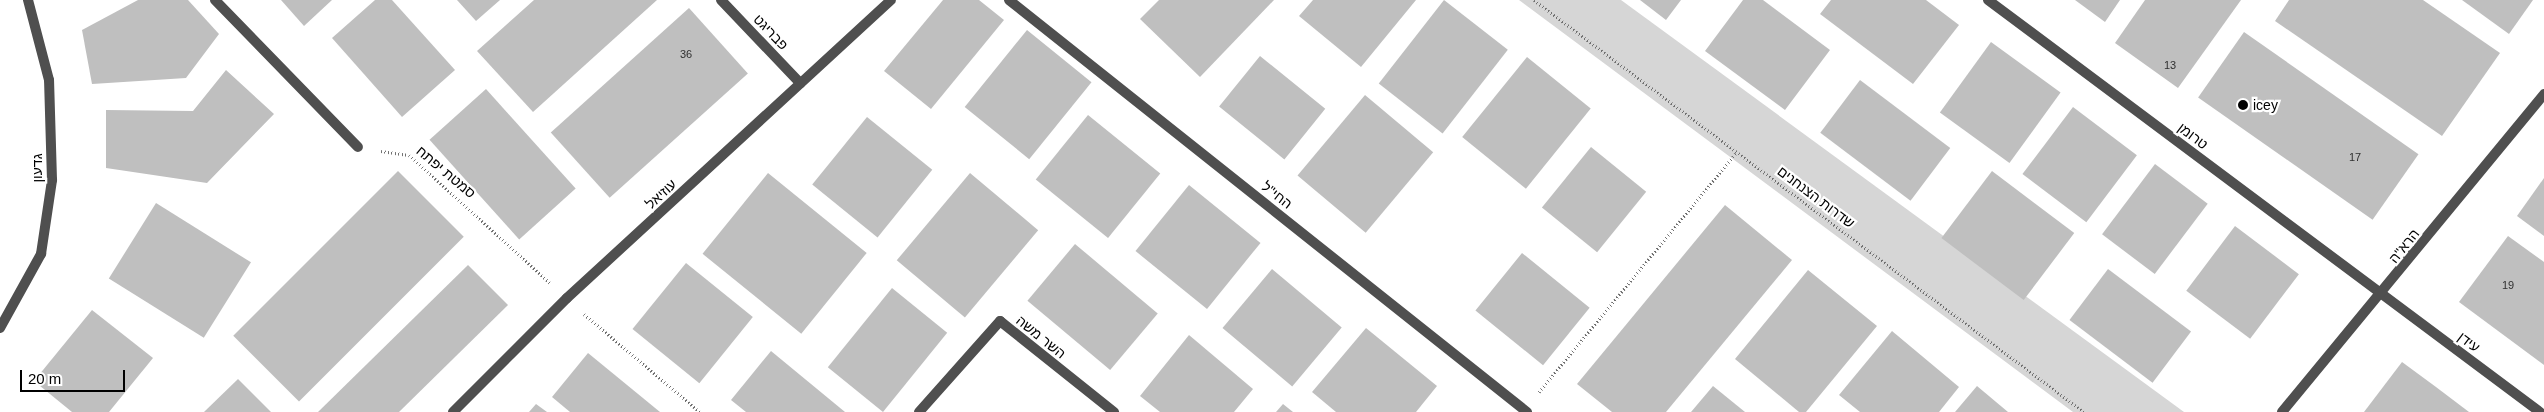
<!DOCTYPE html>
<html>
<head>
<meta charset="utf-8">
<style>
  body { margin:0 }
  #map { position:relative; width:2544px; height:412px; overflow:hidden; background:#fff; font-family:Arial,"Noto Sans Hebrew",sans-serif }
  div>[style] { position:absolute }
  [style*='--x'] { left:calc(var(--x)*1px); top:calc(var(--y)*1px); width:calc(var(--w)*1px); rotate:calc(var(--a)*1deg) }
  .green>* { inset:0; background:#d6d6d6 }
  .building>* { inset:0; background:#bfbfbf; transform-origin:0 0 }
  .path>* { height:3px; margin-top:-1.5px; transform-origin:0; background:repeating-linear-gradient(90deg,#717171 0 1px,transparent 0 3.5px) }
  .minor>* { height:10px; margin:-5px; padding:0 5px; transform-origin:5px; border-radius:5px; background:#4f4f4f }
  .tertiary>* { height:10px; margin:-5px; padding:0 5px; transform-origin:5px; border-radius:5px; background:#4f4f4f }
  .dots>* { width:14px; height:14px; translate:-50% -50%; box-sizing:border-box; border:2px solid #fff; border-radius:50% }
  span { translate:-50% -50%; white-space:nowrap; text-align:center; line-height:1.15; -webkit-text-stroke:4.5px #fff; paint-order:stroke }
  .number-label { font-size:11px; color:#303030 }
  .number-label span { -webkit-text-stroke-width:0 }
  .street-label { font-size:14px; color:#000 }
  .poi-label { font-size:14px; color:#000 }
  .left { translate:0 -50%; text-align:left }
  .scale { position:absolute; left:20px; top:370px; width:105px; height:22px; box-sizing:border-box; border:2px solid #000; border-top:0; padding-left:6px; font-size:15px; line-height:18px; white-space:nowrap; color:#000; -webkit-text-stroke:4px #fff; paint-order:stroke }
</style>
</head>
<body>
<div id="map">
  <div class="green">
    <i style="clip-path:polygon(1519px 0,1621px 0,2184px 412px,2073px 412px)"></i>
  </div>
  <div class="building">
    <i style="clip-path:polygon(138px 0,188px 0,219px 34px,186px 78px,92px 84px,82px 30px)"></i>
    <i style="clip-path:polygon(281px 0,332px 0,304px 26px)"></i>
    <i style="clip-path:polygon(375px 0,392px 0,455px 70px,402px 117px,332px 38px)"></i>
    <i style="clip-path:polygon(457px 0,500px 0,476px 21px)"></i>
    <i style="clip-path:polygon(534px 0,657px 0,533px 112px,477px 51px)"></i>
    <i style="clip-path:polygon(943px 0,979px 0,1004px 20px,931px 109px,884px 71px)"></i>
    <i style="clip-path:polygon(1159px 0,1274px 0,1200px 77px,1140px 19px)"></i>
    <i style="clip-path:polygon(1313px 0,1416px 0,1361px 67px,1299px 16px)"></i>
    <i style="left:1444px;top:0;width:81px;height:106px;rotate:38deg"></i>
    <i style="clip-path:polygon(1640px 0,1681px 0,1666px 20px)"></i>
    <i style="clip-path:polygon(1743px 0,1763px 0,1830px 50px,1785px 110px,1705px 51px)"></i>
    <i style="clip-path:polygon(1831px 0,1926px 0,1959px 25px,1913px 84px,1820px 14px)"></i>
    <i style="clip-path:polygon(2075px 0,2120px 0,2105px 22px)"></i>
    <i style="clip-path:polygon(2145px 0,2241px 0,2178px 88px,2115px 43px)"></i>
    <i style="clip-path:polygon(2289px 0,2423px 0,2500px 53px,2442px 136px,2275px 21px)"></i>
    <i style="clip-path:polygon(2462px 0,2533px 0,2509px 34px)"></i>
    <i style="left:689px;top:8px;width:88px;height:186px;rotate:48deg"></i>
    <i style="left:1027px;top:30px;width:83px;height:99px;rotate:39deg"></i>
    <i style="left:2244px;top:32px;width:213px;height:80px;rotate:35deg"></i>
    <i style="left:1991px;top:42px;width:86px;height:87px;rotate:36deg"></i>
    <i style="left:1260px;top:56px;width:84px;height:65px;rotate:39deg"></i>
    <i style="left:1527px;top:57px;width:82px;height:103px;rotate:39deg"></i>
    <i style="clip-path:polygon(226px 70px,274px 114px,207px 183px,106px 168px,106px 110px,193px 111px)"></i>
    <i style="left:1860px;top:80px;width:113px;height:66px;rotate:37deg"></i>
    <i style="left:486px;top:89px;width:134px;height:76px;rotate:48deg"></i>
    <i style="left:1365px;top:95px;width:89px;height:105px;rotate:40deg"></i>
    <i style="left:2073px;top:107px;width:80px;height:84px;rotate:37deg"></i>
    <i style="left:1088px;top:115px;width:93px;height:83px;rotate:39deg"></i>
    <i style="left:867px;top:117px;width:84px;height:87px;rotate:39deg"></i>
    <i style="left:1591px;top:147px;width:71px;height:78px;rotate:39deg"></i>
    <i style="left:2155px;top:164px;width:66px;height:88px;rotate:37deg"></i>
    <i style="left:398px;top:171px;width:93px;height:233px;rotate:45deg"></i>
    <i style="left:1992px;top:171px;width:103px;height:84px;rotate:37deg"></i>
    <i style="left:768px;top:173px;width:127px;height:104px;rotate:39deg"></i>
    <i style="left:970px;top:173px;width:89px;height:114px;rotate:40deg"></i>
    <i style="clip-path:polygon(2544px 178px,2544px 236px,2517px 216px)"></i>
    <i style="left:1189px;top:185px;width:92px;height:85px;rotate:39deg"></i>
    <i style="left:156px;top:203px;width:112px;height:89px;rotate:32deg"></i>
    <i style="clip-path:polygon(1725px 205px,1792px 260px,1666px 412px,1612px 412px,1577px 384px)"></i>
    <i style="left:2235px;top:226px;width:80px;height:81px;rotate:37deg"></i>
    <i style="clip-path:polygon(2508px 236px,2544px 262px,2544px 365px,2459px 302px)"></i>
    <i style="left:1075px;top:244px;width:108px;height:74px;rotate:40deg"></i>
    <i style="left:1522px;top:253px;width:87px;height:74px;rotate:39deg"></i>
    <i style="left:686px;top:263px;width:86px;height:85px;rotate:39deg"></i>
    <i style="clip-path:polygon(468px 265px,508px 305px,399px 412px,318px 412px)"></i>
    <i style="left:1272px;top:269px;width:91px;height:77px;rotate:40deg"></i>
    <i style="left:2108px;top:269px;width:104px;height:64px;rotate:37deg"></i>
    <i style="clip-path:polygon(1808px 270px,1877px 326px,1806px 412px,1799px 412px,1735px 359px)"></i>
    <i style="left:892px;top:288px;width:71px;height:102px;rotate:39deg"></i>
    <i style="clip-path:polygon(92px 310px,153px 358px,109px 412px,72px 412px,34px 381px)"></i>
    <i style="clip-path:polygon(1366px 328px,1437px 386px,1416px 412px,1336px 412px,1312px 392px)"></i>
    <i style="clip-path:polygon(1892px 331px,1959px 387px,1939px 412px,1860px 412px,1839px 395px)"></i>
    <i style="clip-path:polygon(1189px 335px,1253px 389px,1234px 412px,1160px 412px,1140px 396px)"></i>
    <i style="clip-path:polygon(771px 351px,845px 412px,746px 412px,731px 400px)"></i>
    <i style="clip-path:polygon(588px 353px,660px 412px,570px 412px,552px 397px)"></i>
    <i style="clip-path:polygon(2402px 362px,2436px 387px,2469px 412px,2364px 412px)"></i>
    <i style="clip-path:polygon(238px 379px,271px 412px,204px 412px)"></i>
    <i style="clip-path:polygon(1713px 386px,1745px 412px,1691px 412px)"></i>
    <i style="clip-path:polygon(1977px 386px,2008px 412px,1955px 412px)"></i>
    <i style="clip-path:polygon(536px 404px,547px 412px,529px 412px)"></i>
    <i style="clip-path:polygon(1283px 404px,1293px 412px,1276px 412px)"></i>
  </div>
  <div class="path">
    <i style="--x:1534;--y:0;--w:687;--a:36.84"></i>
    <i style="--x:381;--y:151;--w:28;--a:8"></i>
    <i style="--x:409;--y:155;--w:190;--a:42.2"></i>
    <i style="--x:584;--y:314;--w:152;--a:40.2"></i>
    <i style="--x:1539;--y:392;--w:311;--a:-50.5"></i>
  </div>
  <div class="minor">
    <i style="--x:215;--y:0;--w:205;--a:45.8"></i>
    <i style="--x:721;--y:0;--w:115;--a:46.4"></i>
    <i style="--x:1009;--y:0;--w:662;--a:38.5"></i>
    <i style="--x:1988;--y:0;--w:689;--a:36.74"></i>
    <i style="--x:0;--y:328;--w:85;--a:-61"></i>
    <i style="--x:41;--y:254;--w:75;--a:-81.5"></i>
    <i style="--x:52;--y:180;--w:100;--a:-91.7"></i>
    <i style="--x:49;--y:80;--w:83;--a:-104.7"></i>
    <i style="--x:453;--y:412;--w:161;--a:-45"></i>
    <i style="--x:567;--y:298;--w:440;--a:-42.6"></i>
    <i style="--x:919;--y:412;--w:122;--a:-48.3"></i>
    <i style="--x:1000;--y:321;--w:146;--a:38.6"></i>
  </div>
  <div class="tertiary">
    <i style="--x:2282;--y:412;--w:412;--a:-50.5"></i>
  </div>
  <div class="dots">
    <i style="left:2243px;top:105px;background:#000"></i>
  </div>
  <div class="number-label">
    <span style="left:686px;top:54px">36</span>
    <span style="left:2170px;top:65px">13</span>
    <span style="left:2355px;top:157px">17</span>
    <span style="left:2508px;top:285px">19</span>
  </div>
  <div class="street-label">
    <span style="left:771px;top:32px;rotate:46deg">פבריגט</span>
    <span style="left:2193px;top:136px;rotate:37deg">טרומן</span>
    <span style="left:37px;top:168px;rotate:-90deg">גדעון</span>
    <span style="left:446px;top:172px;rotate:40deg">סמטת יפתח</span>
    <span style="left:661px;top:194px;rotate:-43deg">עוזיאל</span>
    <span style="left:1277px;top:195px;rotate:38deg">החי"ל</span>
    <span style="left:1816px;top:197px;rotate:37deg">שדרות הצנחנים</span>
    <span style="left:2404px;top:246px;rotate:-51deg">הרא"ה</span>
    <span style="left:1041px;top:337px;rotate:39deg">השר משה</span>
    <span style="left:2469px;top:342px;rotate:37deg">עידן</span>
  </div>
  <div class="poi-label">
    <span class="left" style="left:2253px;top:105px">icey</span>
  </div>
  <div class="scale">20 m</div>
</div>
</body>
</html>
